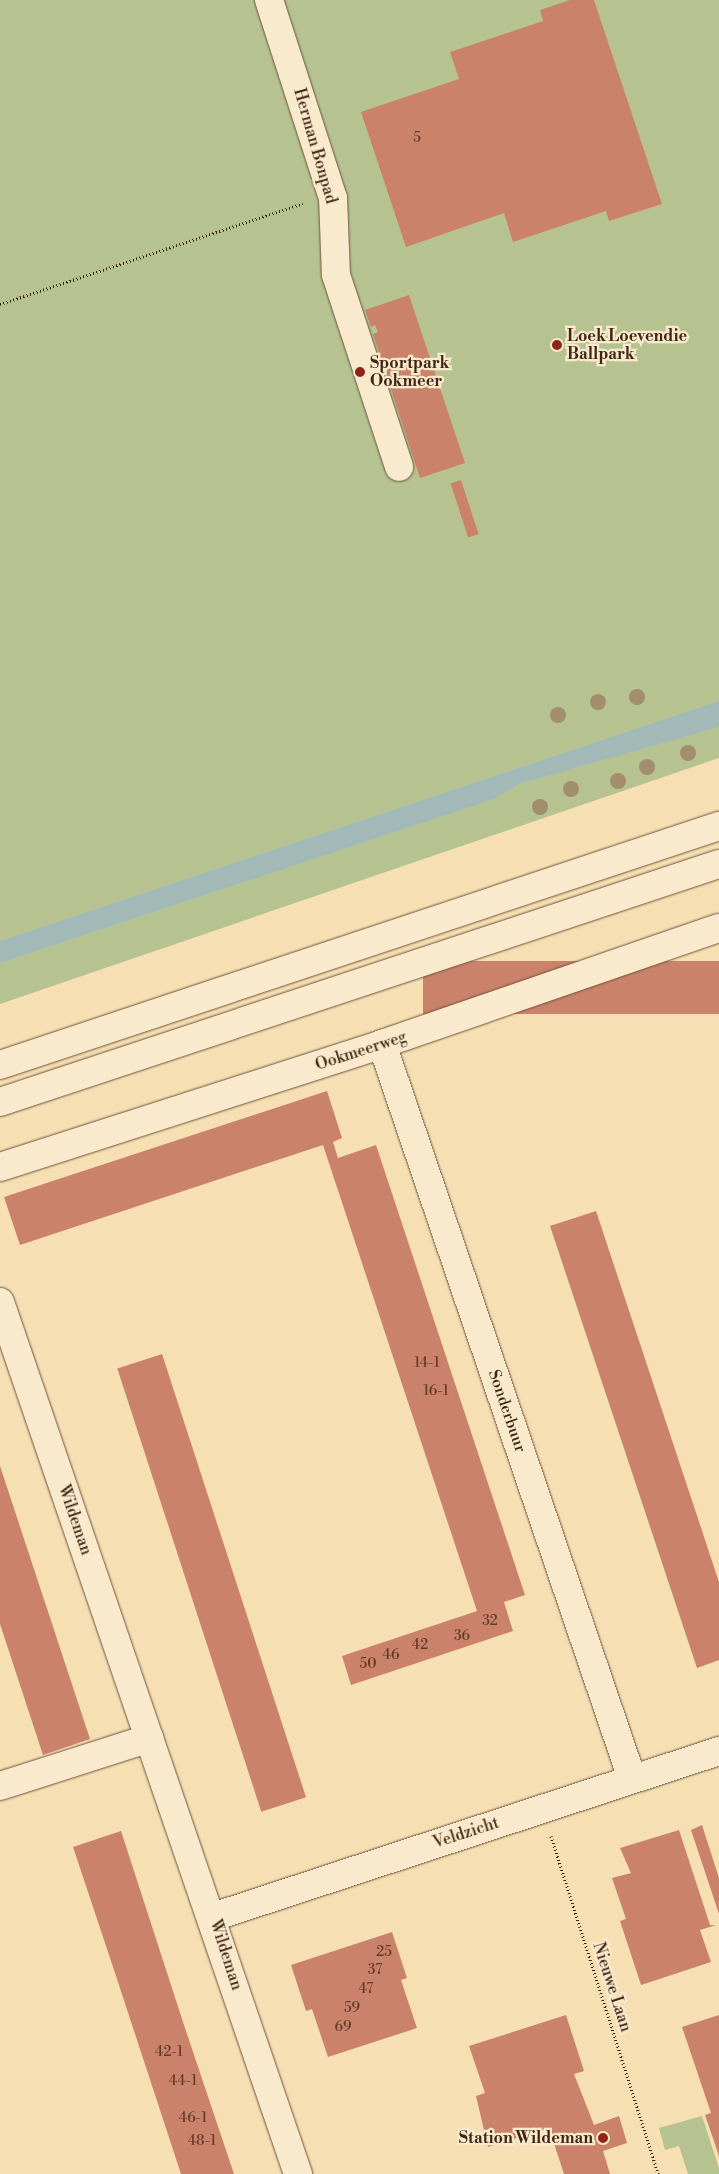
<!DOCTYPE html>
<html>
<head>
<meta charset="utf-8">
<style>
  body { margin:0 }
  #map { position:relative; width:719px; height:2174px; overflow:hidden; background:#f6dfb3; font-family:"Libre Bodoni",serif }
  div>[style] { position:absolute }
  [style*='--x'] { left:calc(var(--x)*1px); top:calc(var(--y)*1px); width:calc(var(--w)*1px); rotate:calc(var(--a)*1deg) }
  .green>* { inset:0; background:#b6c391 }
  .water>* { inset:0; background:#a3b9b8 }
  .building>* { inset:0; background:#cb826b; transform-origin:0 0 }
  .path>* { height:3px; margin-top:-1.5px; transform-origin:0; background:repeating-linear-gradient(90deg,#402513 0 1px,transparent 0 3.5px) }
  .roads { filter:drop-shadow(0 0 1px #6e543b) drop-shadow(0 0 1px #6e543b) }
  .street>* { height:28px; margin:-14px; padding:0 14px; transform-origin:14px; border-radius:14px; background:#f9eace }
  .secondary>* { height:28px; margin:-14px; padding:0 14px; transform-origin:14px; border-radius:14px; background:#f9eace }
  .trees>* { width:16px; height:16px; margin:-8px; border-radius:50%; background:#a28e6c }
  .dots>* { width:14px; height:14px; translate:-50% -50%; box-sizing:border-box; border:2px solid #f9eace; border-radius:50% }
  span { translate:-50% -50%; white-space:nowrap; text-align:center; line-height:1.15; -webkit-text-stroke:4.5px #f9eace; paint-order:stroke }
  .number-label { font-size:14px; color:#633c29 }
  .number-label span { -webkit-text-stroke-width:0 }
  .street-label { font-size:16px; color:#402513 }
  .poi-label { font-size:16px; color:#402513; font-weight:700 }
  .left { translate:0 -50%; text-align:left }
  .right { translate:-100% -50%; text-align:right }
</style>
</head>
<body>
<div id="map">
  <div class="green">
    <i style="clip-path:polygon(0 0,719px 0,719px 758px,0 1004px)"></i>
    <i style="clip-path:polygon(702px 2116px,719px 2168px,719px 2174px,688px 2174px,679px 2146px,665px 2150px,659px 2128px)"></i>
  </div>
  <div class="water">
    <i style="clip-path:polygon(719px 701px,719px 727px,519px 784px,494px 799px,0 963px,0 941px)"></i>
  </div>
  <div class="building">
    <i style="clip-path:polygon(570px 0,594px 0,662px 204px,609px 221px,606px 211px,513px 242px,504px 213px,406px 247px,361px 112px,459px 79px,450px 52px,543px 21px,540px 10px)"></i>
    <i style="clip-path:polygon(409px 295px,465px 463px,420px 478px,373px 334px,378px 332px,375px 325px,371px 327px,365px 310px)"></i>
    <i style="left:461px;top:480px;width:57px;height:11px;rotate:72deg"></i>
    <i style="left:719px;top:961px;width:53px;height:296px;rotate:90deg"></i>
    <i style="clip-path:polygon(327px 1091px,342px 1138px,333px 1142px,338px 1158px,376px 1145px,525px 1595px,504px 1602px,513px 1631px,351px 1685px,342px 1656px,477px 1611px,323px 1145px,20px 1245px,4px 1197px)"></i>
    <i style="clip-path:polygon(596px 1211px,719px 1582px,719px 1660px,697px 1668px,550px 1226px)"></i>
    <i style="left:162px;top:1354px;width:466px;height:47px;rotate:72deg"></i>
    <i style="clip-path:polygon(0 1466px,90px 1739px,43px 1755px,0 1624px)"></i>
    <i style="clip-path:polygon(702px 1825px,719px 1878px,719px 1914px,691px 1830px)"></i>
    <i style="clip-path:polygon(679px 1830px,710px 1925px,716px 1925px,700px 1930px,711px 1962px,641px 1985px,620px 1921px,626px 1919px,612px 1878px,631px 1873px,620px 1848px)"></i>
    <i style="clip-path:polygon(121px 1831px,184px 2025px,234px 2174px,181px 2174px,116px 1976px,73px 1847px)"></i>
    <i style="clip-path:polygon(392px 1932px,407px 1978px,401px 1980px,417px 2028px,328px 2057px,312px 2009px,306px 2011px,291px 1965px)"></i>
    <i style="clip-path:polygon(566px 2015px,584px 2071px,574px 2074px,594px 2125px,619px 2116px,627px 2143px,603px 2151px,610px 2174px,564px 2174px,549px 2128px,488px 2147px,476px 2096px,485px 2093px,469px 2046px)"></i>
    <i style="clip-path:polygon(719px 2015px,719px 2156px,705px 2115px,711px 2113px,682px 2027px)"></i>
  </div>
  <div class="path">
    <i style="--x:0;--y:304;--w:319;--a:-18.4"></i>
    <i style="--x:551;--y:1836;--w:355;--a:72.4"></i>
  </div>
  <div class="roads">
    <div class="street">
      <i style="--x:269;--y:0;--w:208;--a:72.1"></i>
      <i style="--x:333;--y:198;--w:77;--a:87.8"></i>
      <i style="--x:336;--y:275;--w:202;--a:71.8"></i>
      <i style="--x:382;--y:1044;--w:776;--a:71.21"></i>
      <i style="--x:0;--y:1167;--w:401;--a:-17.8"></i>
      <i style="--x:382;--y:1044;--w:356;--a:-19"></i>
      <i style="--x:0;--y:1302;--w:922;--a:71.13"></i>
      <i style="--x:0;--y:1786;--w:157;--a:-17.7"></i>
      <i style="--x:213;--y:1917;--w:533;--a:-18.16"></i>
    </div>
    <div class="secondary">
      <i style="--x:0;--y:1065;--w:758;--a:-18.39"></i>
      <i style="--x:0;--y:1102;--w:757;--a:-18.32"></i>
    </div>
  </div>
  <div class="trees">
    <i style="left:637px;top:697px"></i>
    <i style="left:598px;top:702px"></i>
    <i style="left:558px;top:715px"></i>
    <i style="left:688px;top:753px"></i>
    <i style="left:647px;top:767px"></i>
    <i style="left:618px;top:781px"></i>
    <i style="left:571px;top:789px"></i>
    <i style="left:540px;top:807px"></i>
  </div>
  <div class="dots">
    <i style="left:557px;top:345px;background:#8f2418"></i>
    <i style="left:360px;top:372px;background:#8f2418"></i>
    <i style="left:603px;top:2138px;background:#8f2418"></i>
  </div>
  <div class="number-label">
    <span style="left:417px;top:138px">5</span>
    <span style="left:427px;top:1363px">14-1</span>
    <span style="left:436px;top:1391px">16-1</span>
    <span style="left:490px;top:1621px">32</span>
    <span style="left:462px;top:1636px">36</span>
    <span style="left:420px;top:1645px">42</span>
    <span style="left:391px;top:1655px">46</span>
    <span style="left:368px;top:1664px">50</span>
    <span style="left:384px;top:1952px">25</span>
    <span style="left:375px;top:1970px">37</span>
    <span style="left:366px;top:1989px">47</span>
    <span style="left:352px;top:2008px">59</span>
    <span style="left:343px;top:2027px">69</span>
    <span style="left:169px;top:2052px">42-1</span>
    <span style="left:183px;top:2081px">44-1</span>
    <span style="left:193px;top:2118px">46-1</span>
    <span style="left:202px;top:2141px">48-1</span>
  </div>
  <div class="street-label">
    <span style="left:315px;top:146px;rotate:74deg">Herman Bonpad</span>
    <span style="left:361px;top:1051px;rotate:-18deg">Ookmeerweg</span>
    <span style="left:507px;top:1411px;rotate:71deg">Sonderbuur</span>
    <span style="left:75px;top:1520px;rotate:71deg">Wildeman</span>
    <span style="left:466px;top:1833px;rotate:-18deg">Veldzicht</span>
    <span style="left:226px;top:1955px;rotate:72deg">Wildeman</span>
    <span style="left:612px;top:1987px;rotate:72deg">Nieuwe Laan</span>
  </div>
  <div class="poi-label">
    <span class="left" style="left:567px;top:345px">Loek Loevendie<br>Ballpark</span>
    <span class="left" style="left:370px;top:372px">Sportpark<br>Ookmeer</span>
    <span class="right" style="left:593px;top:2138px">Station Wildeman</span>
  </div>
</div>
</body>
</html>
